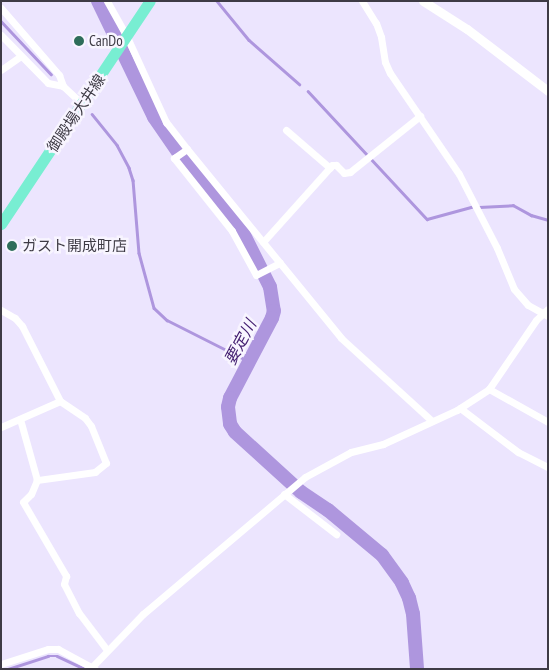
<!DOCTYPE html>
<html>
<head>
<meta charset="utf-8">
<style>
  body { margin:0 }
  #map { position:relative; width:549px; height:670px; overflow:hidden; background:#ece5fe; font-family:"PT Sans Narrow","Noto Sans JP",sans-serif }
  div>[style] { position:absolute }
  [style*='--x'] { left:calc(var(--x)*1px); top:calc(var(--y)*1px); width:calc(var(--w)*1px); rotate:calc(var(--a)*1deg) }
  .stream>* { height:2.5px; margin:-1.25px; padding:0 1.25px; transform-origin:1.25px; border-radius:1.25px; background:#ae96de }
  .river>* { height:14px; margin:-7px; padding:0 7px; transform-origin:7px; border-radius:7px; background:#ae96de }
  .minor>* { height:7px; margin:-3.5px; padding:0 3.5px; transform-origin:3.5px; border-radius:3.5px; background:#fff }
  .tertiary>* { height:9px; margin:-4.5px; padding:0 4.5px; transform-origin:4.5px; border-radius:4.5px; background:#fff }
  .primary>* { height:11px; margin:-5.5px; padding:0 5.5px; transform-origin:5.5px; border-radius:5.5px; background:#78eed2 }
  .dots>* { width:14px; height:14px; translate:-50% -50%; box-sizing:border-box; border:2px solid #f8f5ff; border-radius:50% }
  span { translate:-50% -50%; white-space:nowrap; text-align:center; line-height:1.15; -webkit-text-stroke:5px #f8f5ff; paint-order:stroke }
  .poi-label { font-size:15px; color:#3e3b45 }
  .left { translate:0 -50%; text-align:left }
  .street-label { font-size:15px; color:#3e3b45 }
  .water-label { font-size:16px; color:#421d70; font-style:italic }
  .frame { position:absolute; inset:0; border:2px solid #3e3b45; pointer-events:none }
</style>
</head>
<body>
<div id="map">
  <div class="stream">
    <i style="--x:217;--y:1;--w:50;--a:50.6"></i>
    <i style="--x:249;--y:40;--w:67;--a:41.3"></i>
    <i style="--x:1;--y:21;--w:73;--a:46.7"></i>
    <i style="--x:308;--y:91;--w:175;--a:47.1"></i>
    <i style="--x:427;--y:219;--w:46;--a:-15.3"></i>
    <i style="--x:92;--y:114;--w:40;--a:51"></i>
    <i style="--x:117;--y:145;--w:26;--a:62"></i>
    <i style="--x:129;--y:168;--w:13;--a:72"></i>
    <i style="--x:133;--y:180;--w:73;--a:85.3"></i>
    <i style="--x:139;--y:253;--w:57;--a:74.7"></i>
    <i style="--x:154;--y:308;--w:18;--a:43"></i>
    <i style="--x:167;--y:320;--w:91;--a:26.8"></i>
    <i style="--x:479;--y:207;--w:34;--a:-3"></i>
    <i style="--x:513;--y:205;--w:21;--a:29"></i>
    <i style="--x:531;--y:215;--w:18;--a:16"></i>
    <i style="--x:8;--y:669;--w:42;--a:-18"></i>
    <i style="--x:48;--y:656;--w:9;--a:0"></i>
    <i style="--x:57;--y:656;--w:29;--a:25"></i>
  </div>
  <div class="river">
    <i style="--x:98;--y:1;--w:129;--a:64.2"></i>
    <i style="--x:154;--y:117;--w:51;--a:55.4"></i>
    <i style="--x:183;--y:159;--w:95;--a:51"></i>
    <i style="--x:243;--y:233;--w:60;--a:63.4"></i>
    <i style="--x:270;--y:287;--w:24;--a:81"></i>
    <i style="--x:274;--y:311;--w:7;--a:106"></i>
    <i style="--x:272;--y:318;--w:90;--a:117.7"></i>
    <i style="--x:230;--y:398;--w:9;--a:103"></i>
    <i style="--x:228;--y:407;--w:17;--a:83"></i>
    <i style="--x:230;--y:424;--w:9;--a:58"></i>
    <i style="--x:235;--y:432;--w:89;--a:42.3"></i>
    <i style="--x:301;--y:492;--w:32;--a:34"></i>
    <i style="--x:328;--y:510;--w:70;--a:39.8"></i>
    <i style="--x:382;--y:555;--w:34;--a:54"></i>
    <i style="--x:402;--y:583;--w:17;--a:65"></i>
    <i style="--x:409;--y:598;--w:16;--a:76"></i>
    <i style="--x:413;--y:614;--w:55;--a:85.8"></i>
  </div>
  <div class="minor">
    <i style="--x:107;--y:1;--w:41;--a:60.9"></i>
    <i style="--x:127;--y:37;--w:94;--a:65.4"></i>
    <i style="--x:166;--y:122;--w:34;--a:52"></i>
    <i style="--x:187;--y:149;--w:244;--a:50.8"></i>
    <i style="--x:341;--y:338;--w:123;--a:42.4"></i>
    <i style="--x:362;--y:1;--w:26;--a:58"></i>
    <i style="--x:376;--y:23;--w:15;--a:70"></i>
    <i style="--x:381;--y:37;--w:25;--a:81"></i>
    <i style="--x:385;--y:62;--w:12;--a:66"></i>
    <i style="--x:390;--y:73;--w:122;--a:55.7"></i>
    <i style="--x:459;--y:174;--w:83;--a:62.8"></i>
    <i style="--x:497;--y:248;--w:44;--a:67.5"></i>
    <i style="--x:514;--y:289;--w:21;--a:49"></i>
    <i style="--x:528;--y:305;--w:23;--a:29"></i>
    <i style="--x:1;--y:8;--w:89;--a:49.1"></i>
    <i style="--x:59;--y:75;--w:12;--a:70"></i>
    <i style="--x:63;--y:86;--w:26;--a:43"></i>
    <i style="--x:1;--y:35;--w:67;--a:45.6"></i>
    <i style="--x:48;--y:83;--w:15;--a:11"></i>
    <i style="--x:1;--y:70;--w:24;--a:-35"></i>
    <i style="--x:286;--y:130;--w:58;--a:40.8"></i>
    <i style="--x:187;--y:149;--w:16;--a:145"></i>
    <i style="--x:174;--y:158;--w:93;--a:51.5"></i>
    <i style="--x:232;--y:231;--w:50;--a:61.4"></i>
    <i style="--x:256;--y:275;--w:27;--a:-27"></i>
    <i style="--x:263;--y:242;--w:103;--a:-48.1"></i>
    <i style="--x:332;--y:165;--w:4;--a:0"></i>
    <i style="--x:336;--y:165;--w:11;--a:45"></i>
    <i style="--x:344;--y:173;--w:6;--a:-9"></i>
    <i style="--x:350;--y:172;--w:90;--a:-38.7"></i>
    <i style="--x:1;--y:310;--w:16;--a:30"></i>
    <i style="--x:15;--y:318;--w:11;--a:49"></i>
    <i style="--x:22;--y:326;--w:84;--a:63.1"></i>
    <i style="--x:60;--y:401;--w:30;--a:34"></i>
    <i style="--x:85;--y:418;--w:10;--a:53"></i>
    <i style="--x:91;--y:426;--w:40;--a:68"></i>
    <i style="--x:106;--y:463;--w:14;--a:141"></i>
    <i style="--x:95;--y:472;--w:59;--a:172.1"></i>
    <i style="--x:489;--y:389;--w:68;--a:29.2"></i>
    <i style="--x:460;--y:408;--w:73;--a:37.2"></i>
    <i style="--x:518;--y:452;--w:34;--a:27"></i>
    <i style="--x:20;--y:419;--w:63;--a:74.4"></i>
    <i style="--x:37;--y:480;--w:15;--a:113"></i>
    <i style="--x:31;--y:494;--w:11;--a:135"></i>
    <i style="--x:23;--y:502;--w:86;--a:59.8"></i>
    <i style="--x:66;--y:576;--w:8;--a:104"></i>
    <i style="--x:64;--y:584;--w:33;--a:63"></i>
    <i style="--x:79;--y:613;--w:46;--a:52.9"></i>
    <i style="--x:1;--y:427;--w:64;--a:-23.8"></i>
    <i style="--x:284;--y:494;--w:66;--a:37.6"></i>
    <i style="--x:1;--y:664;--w:49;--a:-17.7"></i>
    <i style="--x:48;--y:649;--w:10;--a:0"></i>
    <i style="--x:58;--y:649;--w:42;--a:28.4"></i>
    <i style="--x:90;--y:669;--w:76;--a:-46.1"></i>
    <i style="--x:143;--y:614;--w:212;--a:-40.2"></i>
    <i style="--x:305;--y:477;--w:52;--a:-28.5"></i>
    <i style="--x:351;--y:452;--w:33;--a:-14"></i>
    <i style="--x:383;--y:444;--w:81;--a:-24.7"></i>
    <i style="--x:457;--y:410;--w:38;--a:-33"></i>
    <i style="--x:489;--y:389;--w:83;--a:-55.7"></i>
    <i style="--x:536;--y:320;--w:16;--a:-43"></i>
  </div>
  <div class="tertiary">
    <i style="--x:423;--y:1;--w:52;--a:32.5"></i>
    <i style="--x:467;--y:29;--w:102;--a:37.4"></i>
  </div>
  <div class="primary">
    <i style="--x:1;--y:224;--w:268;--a:-56.3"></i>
  </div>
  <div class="dots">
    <i style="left:79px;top:41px;background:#2e6d5a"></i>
    <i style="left:12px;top:246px;background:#2e6d5a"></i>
  </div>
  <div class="poi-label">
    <span class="left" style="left:89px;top:41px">CanDo</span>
    <span class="left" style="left:22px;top:246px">ガスト開成町店</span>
  </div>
  <div class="street-label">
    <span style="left:76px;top:113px;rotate:-56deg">御殿場大井線</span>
  </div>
  <div class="water-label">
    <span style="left:240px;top:342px;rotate:-62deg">要定川</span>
  </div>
  <div class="frame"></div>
</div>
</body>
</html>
